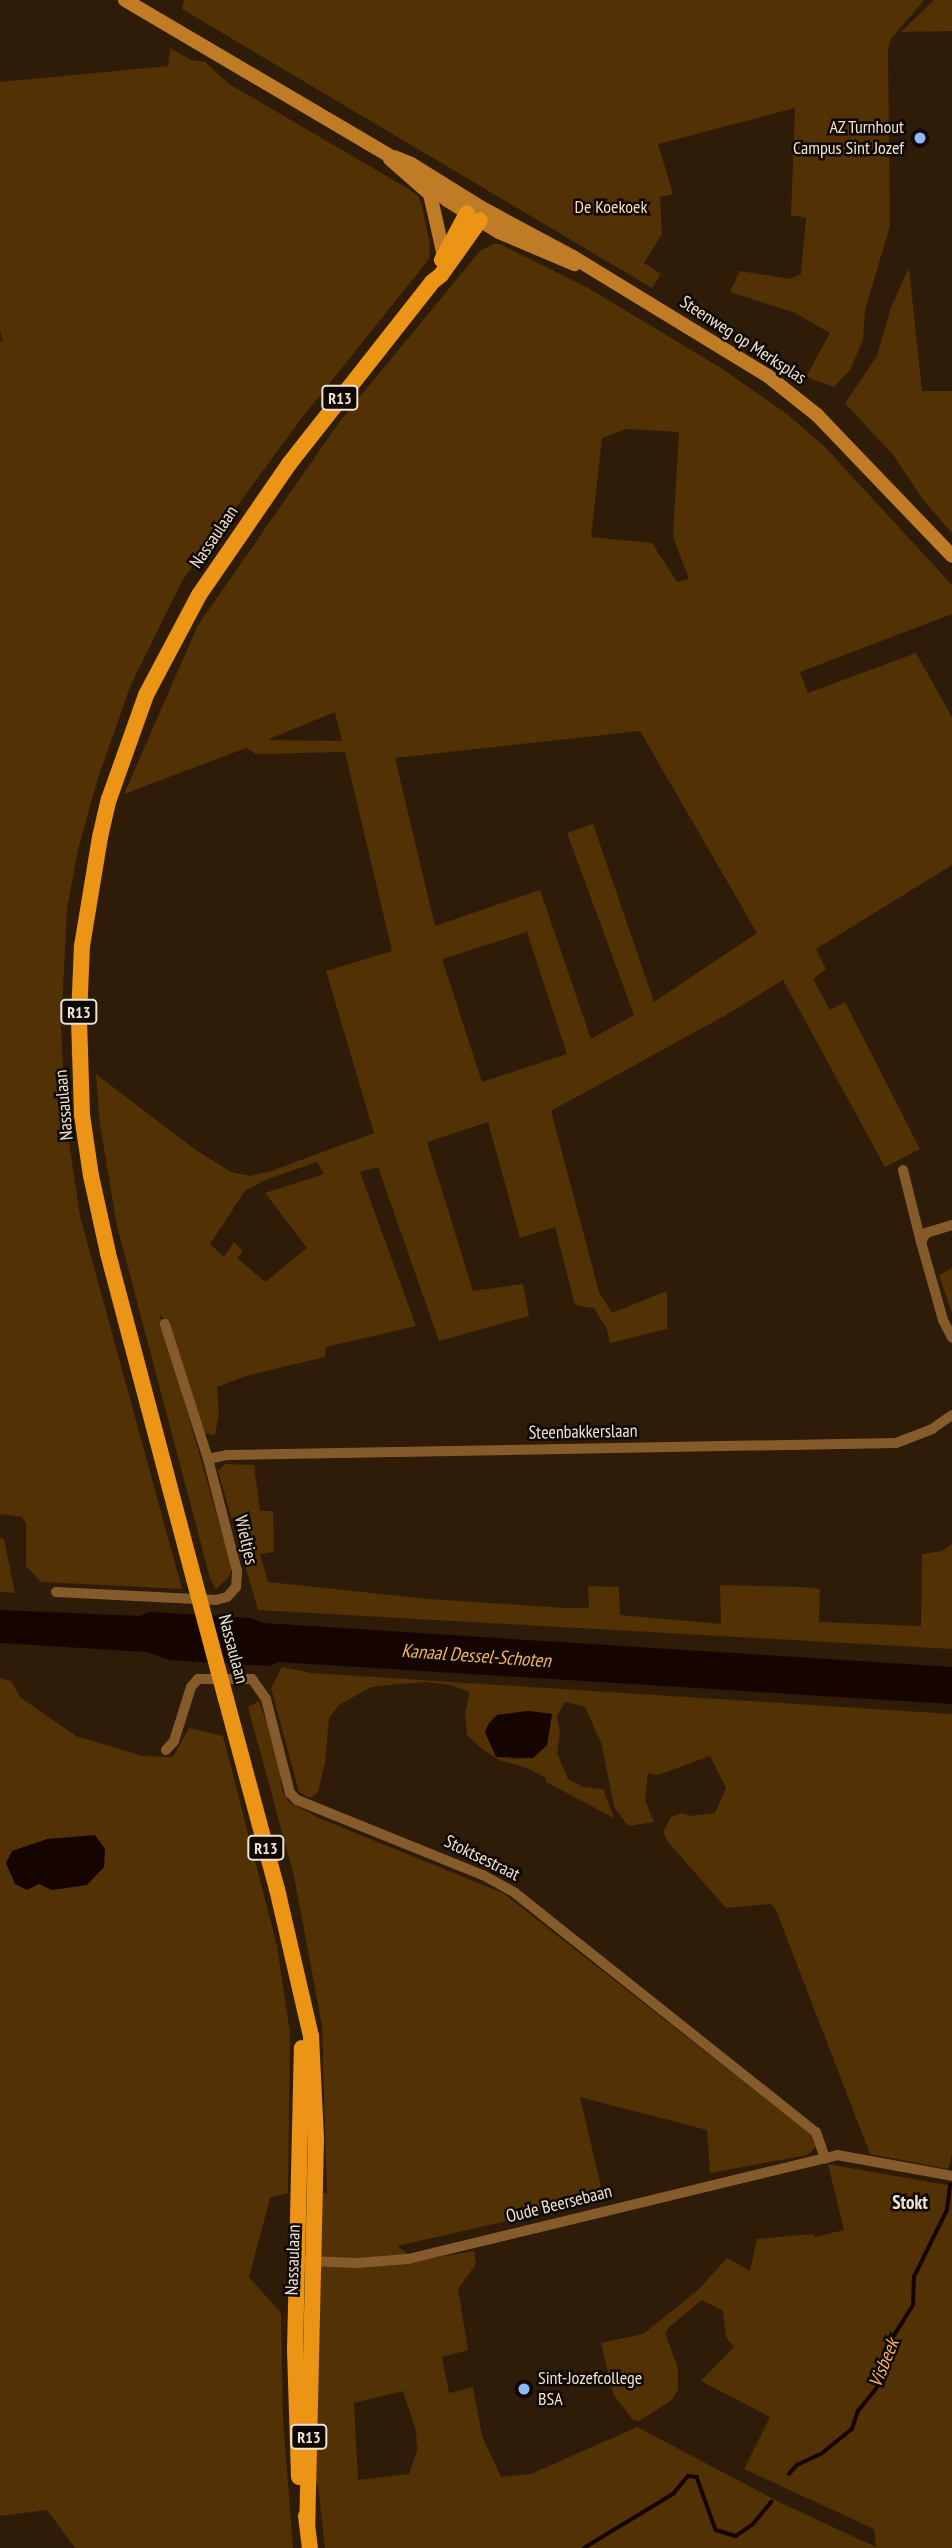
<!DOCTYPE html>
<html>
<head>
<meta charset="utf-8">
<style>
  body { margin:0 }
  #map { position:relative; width:952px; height:2548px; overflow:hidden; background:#2e1c08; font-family:"PT Sans Narrow",sans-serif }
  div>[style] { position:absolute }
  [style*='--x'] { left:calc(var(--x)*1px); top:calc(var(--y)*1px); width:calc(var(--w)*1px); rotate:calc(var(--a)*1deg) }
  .green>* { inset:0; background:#523105 }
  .water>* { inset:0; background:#150400 }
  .stream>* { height:3.5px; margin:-1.75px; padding:0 1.75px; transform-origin:1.75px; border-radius:1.75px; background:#150400 }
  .street>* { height:10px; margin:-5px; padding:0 5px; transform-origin:5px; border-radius:5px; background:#855b2c }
  .secondary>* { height:14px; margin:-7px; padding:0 7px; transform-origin:7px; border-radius:7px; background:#bf7b26 }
  .primary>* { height:16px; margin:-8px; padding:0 8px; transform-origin:8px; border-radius:8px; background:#eb9415 }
  .primary-bridge>* { height:16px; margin:-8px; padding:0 8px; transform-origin:8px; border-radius:8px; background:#eb9415 }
  .dots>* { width:19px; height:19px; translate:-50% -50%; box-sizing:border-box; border:4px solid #100903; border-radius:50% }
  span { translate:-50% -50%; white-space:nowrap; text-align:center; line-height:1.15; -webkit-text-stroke:5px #100903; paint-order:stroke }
  .shield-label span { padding:2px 5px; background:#100903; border:2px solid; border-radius:5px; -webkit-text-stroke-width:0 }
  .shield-label { font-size:16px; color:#eee2d5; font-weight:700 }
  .poi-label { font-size:18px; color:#eee2d5 }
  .right { translate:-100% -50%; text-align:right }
  .left { translate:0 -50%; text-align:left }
  .park-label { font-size:18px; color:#fcd8b4 }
  .street-label { font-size:18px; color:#eee2d5 }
  .water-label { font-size:19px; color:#f7b163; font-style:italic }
  .neighbourhood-label { font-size:19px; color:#eee2d5; font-weight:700 }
</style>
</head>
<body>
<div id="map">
  <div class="green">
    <i style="clip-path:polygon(184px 0,924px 0,890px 40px,888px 51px,890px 226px,865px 310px,863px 340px,850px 370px,834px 387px,806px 377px,830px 333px,795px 313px,730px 292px,740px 271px,790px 279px,801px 274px,806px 218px,791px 215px,795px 108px,658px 144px,673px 194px,660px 197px,662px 234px,644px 263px,661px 274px,652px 288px,182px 9px)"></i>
    <i style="clip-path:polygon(934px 0,952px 0,952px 31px,901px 32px)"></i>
    <i style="clip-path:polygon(170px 48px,191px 60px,205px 62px,229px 84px,407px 188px,418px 196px,422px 206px,430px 245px,429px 259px,301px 419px,182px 581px,130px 687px,97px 781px,78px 850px,67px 909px,61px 1028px,65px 1115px,80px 1216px,182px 1589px,41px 1582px,26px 1566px,26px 1523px,22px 1517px,0 1514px,0 342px,3px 342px,0 331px,0 82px,168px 66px)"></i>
    <i style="clip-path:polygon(evenodd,493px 244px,500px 244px,588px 288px,721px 368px,787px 414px,824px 446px,952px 585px,952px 614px,800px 672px,808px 693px,916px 653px,952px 717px,952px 865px,816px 949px,826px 969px,813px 979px,830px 1010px,845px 1002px,920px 1149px,885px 1167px,783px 980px,726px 1015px,551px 1111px,599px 1292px,612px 1313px,667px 1291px,667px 1329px,610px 1343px,607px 1329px,594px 1308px,575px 1305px,555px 1227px,520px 1238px,488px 1122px,427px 1142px,473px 1291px,523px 1284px,529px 1316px,439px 1341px,378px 1167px,360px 1172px,416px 1326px,326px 1347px,325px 1357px,246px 1376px,217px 1387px,219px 1413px,215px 1435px,203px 1433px,171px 1327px,159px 1313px,232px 1568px,229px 1577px,216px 1589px,210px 1578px,117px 1226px,100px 1125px,96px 1074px,193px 1148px,231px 1172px,250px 1176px,271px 1171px,374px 1133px,326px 971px,392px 951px,345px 752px,256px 754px,246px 748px,124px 794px,198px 625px,340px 421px,480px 251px,493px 244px,626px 429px,679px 432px,673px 537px,689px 579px,677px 582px,652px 543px,591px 537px,602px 438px,626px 429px,493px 244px,335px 712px,342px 741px,269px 740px,269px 739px,335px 712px,493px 244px,640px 731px,757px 933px,654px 1002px,593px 824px,567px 833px,634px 1015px,591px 1039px,540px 890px,435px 926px,395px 758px,640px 731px,493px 244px,527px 932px,567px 1054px,482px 1082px,442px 959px,527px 932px,493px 244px,317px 1162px,324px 1174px,265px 1193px,307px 1248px,265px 1282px,237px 1258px,243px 1251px,234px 1242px,224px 1257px,210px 1244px,245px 1191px,265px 1180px,317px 1162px)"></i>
    <i style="clip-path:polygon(909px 268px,922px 391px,952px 391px,952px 533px,924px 501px,894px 456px,845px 403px,877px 356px,891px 307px)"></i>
    <i style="clip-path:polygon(952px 1268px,952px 1313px,939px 1275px)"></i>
    <i style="clip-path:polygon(225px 1464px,254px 1465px,260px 1511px,273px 1511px,274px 1552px,260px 1554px,268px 1582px,428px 1599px,566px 1608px,589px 1608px,588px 1586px,619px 1587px,620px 1615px,721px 1624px,720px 1585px,802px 1587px,820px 1589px,819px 1622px,921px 1626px,922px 1554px,942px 1551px,952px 1544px,952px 1649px,258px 1610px,218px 1471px)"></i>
    <i style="clip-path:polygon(0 1538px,4px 1539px,15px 1593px,0 1592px)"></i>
    <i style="clip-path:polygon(evenodd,282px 1667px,312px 1673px,952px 1714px,952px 2155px,948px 2169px,870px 2154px,776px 1910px,771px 1904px,726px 1908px,668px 1842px,663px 1832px,671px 1817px,682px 1813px,690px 1816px,715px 1813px,726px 1788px,710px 1756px,658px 1775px,648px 1773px,645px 1800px,654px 1822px,628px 1826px,614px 1807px,602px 1745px,585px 1707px,565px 1702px,557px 1716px,560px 1733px,557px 1753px,568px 1779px,583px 1787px,603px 1789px,614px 1818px,546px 1782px,546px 1778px,527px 1768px,499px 1760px,481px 1748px,467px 1735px,465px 1714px,470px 1692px,450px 1685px,425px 1682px,399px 1684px,371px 1687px,339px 1705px,329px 1718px,325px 1763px,318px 1792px,310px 1798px,299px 1792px,271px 1688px,282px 1667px,528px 1711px,552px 1714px,547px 1745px,533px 1758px,511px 1759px,498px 1715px,528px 1711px)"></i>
    <i style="clip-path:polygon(0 1678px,11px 1681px,21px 1698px,76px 1736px,142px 1756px,173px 1757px,189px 1728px,223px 1736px,277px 1946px,290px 2033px,288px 2193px,270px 2198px,249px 2277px,281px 2313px,283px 2419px,293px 2548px,75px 2548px,47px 2510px,0 2516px)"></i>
    <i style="clip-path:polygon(evenodd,259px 1701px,279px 1758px,282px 1790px,289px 1802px,321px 1819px,503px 1893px,799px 2125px,813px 2137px,817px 2146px,807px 2155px,710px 2173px,707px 2130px,580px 2097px,604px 2199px,397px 2246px,417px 2261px,474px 2251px,476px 2264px,458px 2289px,468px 2350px,442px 2357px,449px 2393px,473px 2387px,482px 2436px,501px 2477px,531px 2474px,637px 2427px,783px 2504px,876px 2547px,874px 2529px,744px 2469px,770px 2417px,701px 2381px,734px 2347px,726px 2337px,723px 2311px,702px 2300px,669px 2327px,665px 2333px,678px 2368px,678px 2390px,672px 2400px,639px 2421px,633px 2420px,613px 2394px,601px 2343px,643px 2334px,698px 2290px,727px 2258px,750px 2271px,757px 2239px,813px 2234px,815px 2237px,844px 2230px,828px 2164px,952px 2186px,952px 2548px,325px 2548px,318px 2486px,312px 2474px,319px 2193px,327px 2193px,322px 2026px,294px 1876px,248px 1707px,259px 1701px,403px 2391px,416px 2430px,417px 2451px,409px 2474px,358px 2480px,354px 2403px,403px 2391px)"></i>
  </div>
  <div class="water">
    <i style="clip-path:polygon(0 1610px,140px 1616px,150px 1612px,251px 1618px,263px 1623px,952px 1667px,952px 1704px,278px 1662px,269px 1666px,169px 1660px,147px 1652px,0 1643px)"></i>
    <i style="clip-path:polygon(528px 1711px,552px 1714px,547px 1745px,533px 1758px,496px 1757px,485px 1732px,489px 1723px,497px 1715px)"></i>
    <i style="clip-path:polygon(95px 1835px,105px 1849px,104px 1867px,87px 1885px,52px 1890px,39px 1884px,27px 1890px,15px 1884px,6px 1863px,12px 1851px,47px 1839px)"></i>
  </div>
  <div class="stream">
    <i style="--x:789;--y:2474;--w:12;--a:-48"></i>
    <i style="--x:797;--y:2465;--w:26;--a:-25"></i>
    <i style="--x:821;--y:2454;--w:40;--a:-39"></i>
    <i style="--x:852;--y:2429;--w:19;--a:-72"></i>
    <i style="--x:858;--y:2411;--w:28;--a:-51"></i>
    <i style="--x:876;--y:2389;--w:17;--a:-66"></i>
    <i style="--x:883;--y:2373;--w:23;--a:-85"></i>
    <i style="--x:885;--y:2350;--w:53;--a:-58.1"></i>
    <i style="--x:913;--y:2305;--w:28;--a:-88"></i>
    <i style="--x:914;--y:2277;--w:75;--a:-63.8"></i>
    <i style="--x:947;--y:2210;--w:25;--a:-83"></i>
    <i style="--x:584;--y:2548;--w:104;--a:-31.2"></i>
    <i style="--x:673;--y:2494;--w:23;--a:-50"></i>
    <i style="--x:688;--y:2476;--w:9;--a:6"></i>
    <i style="--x:697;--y:2477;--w:56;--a:70.3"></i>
    <i style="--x:716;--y:2530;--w:21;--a:17"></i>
    <i style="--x:736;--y:2536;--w:19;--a:-35"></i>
    <i style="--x:752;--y:2525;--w:30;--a:-50"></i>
  </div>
  <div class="street">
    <i style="--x:903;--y:1170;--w:74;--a:76"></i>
    <i style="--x:952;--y:1225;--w:27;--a:163"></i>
    <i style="--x:926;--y:1233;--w:10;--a:119"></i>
    <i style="--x:921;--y:1242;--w:81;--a:74.2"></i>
    <i style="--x:943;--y:1320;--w:20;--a:63"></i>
    <i style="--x:208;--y:1459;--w:19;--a:-12"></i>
    <i style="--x:227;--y:1455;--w:669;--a:-1.03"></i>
    <i style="--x:896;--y:1443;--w:39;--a:-21"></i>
    <i style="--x:932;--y:1429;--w:24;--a:-35"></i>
    <i style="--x:56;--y:1592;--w:160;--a:2.9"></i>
    <i style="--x:216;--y:1600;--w:11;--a:-15"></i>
    <i style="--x:227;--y:1597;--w:13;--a:-48"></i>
    <i style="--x:236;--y:1587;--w:16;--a:-86"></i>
    <i style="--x:237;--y:1571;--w:116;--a:-104.5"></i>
    <i style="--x:208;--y:1459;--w:142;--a:-107.7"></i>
    <i style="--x:166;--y:1750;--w:12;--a:-48"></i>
    <i style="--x:174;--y:1741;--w:57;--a:-72.5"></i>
    <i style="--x:191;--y:1687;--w:11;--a:-49"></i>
    <i style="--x:198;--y:1679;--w:54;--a:0"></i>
    <i style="--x:252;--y:1679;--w:24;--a:55"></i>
    <i style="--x:266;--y:1699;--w:97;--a:75.7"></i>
    <i style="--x:290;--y:1793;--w:10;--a:45"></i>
    <i style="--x:297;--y:1800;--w:201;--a:22"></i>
    <i style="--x:483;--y:1875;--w:37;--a:29"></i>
    <i style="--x:515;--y:1893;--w:384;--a:38.5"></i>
    <i style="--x:816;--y:2132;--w:28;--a:71"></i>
    <i style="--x:308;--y:2261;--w:49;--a:2.3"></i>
    <i style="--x:357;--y:2263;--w:51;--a:-4.5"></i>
    <i style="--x:408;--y:2259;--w:441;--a:-13.6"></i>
    <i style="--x:837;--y:2155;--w:117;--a:10.3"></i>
  </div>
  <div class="secondary">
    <i style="--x:125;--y:0;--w:319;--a:30.5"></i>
    <i style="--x:394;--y:157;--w:18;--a:22"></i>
    <i style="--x:411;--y:164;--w:81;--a:31.9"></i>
    <i style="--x:480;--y:207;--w:106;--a:28.3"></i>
    <i style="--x:573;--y:257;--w:228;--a:31.4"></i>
    <i style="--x:768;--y:376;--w:63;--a:38.5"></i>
    <i style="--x:817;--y:415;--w:195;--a:46.2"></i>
    <i style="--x:390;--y:159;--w:53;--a:41.2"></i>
    <i style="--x:430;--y:194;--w:64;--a:77.3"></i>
    <i style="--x:422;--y:179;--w:33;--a:40"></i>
    <i style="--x:447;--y:200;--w:61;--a:31.6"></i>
    <i style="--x:499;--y:232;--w:82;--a:23.1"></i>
  </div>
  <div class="primary">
    <i style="--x:442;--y:260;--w:53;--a:-62"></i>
    <i style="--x:194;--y:1579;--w:337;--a:-104.8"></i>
    <i style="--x:108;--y:1253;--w:79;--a:-102.4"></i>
    <i style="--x:91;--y:1176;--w:62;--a:-98.4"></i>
    <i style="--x:82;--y:1115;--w:98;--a:-91.8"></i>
    <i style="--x:79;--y:1017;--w:71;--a:-87.6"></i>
    <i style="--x:82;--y:946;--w:110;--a:-80.6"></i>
    <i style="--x:100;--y:837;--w:39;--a:-77"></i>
    <i style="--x:109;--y:799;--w:110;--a:-70.4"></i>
    <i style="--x:146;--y:695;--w:113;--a:-62.1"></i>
    <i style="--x:199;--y:595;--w:159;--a:-55.5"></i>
    <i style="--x:289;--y:464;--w:231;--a:-51.8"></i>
    <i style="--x:432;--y:282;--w:11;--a:-38"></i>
    <i style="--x:441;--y:275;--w:67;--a:-54.7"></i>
    <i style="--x:226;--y:1699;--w:197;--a:75"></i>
    <i style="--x:277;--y:1889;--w:151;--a:77"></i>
    <i style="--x:311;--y:2036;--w:103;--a:87.2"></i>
    <i style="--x:316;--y:2139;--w:385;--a:91.3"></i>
    <i style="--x:299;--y:2477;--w:127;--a:-91.8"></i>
    <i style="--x:295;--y:2350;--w:302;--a:-88.7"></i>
    <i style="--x:306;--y:2516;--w:32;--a:83"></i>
  </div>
  <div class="primary-bridge">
    <i style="--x:194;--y:1579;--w:124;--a:75.1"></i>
  </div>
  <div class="dots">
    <i style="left:920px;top:138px;background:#8fb8fd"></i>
    <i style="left:524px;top:2389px;background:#8fb8fd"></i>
  </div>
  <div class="shield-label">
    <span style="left:340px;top:398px">R13</span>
    <span style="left:79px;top:1012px">R13</span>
    <span style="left:266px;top:1848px">R13</span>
    <span style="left:309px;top:2437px">R13</span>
  </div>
  <div class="poi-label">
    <span class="right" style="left:904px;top:138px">AZ Turnhout<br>Campus Sint Jozef</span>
    <span class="left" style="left:538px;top:2389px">Sint-Jozefcollege<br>BSA</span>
  </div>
  <div class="park-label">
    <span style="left:611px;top:207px">De Koekoek</span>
  </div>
  <div class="street-label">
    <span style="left:743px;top:340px;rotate:33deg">Steenweg op Merksplas</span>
    <span style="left:214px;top:537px;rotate:-56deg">Nassaulaan</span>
    <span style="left:64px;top:1105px;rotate:-95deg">Nassaulaan</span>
    <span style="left:583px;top:1432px;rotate:-1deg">Steenbakkerslaan</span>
    <span style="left:246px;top:1540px;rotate:77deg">Wieltjes</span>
    <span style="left:233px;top:1649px;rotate:75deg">Nassaulaan</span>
    <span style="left:482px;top:1858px;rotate:26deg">Stoktsestraat</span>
    <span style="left:559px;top:2204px;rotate:-14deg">Oude Beersebaan</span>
    <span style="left:293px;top:2260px;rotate:-88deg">Nassaulaan</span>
  </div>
  <div class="water-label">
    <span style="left:476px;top:1656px;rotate:4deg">Kanaal Dessel-Schoten</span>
    <span style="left:884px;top:2363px;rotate:-68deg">Visbeek</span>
  </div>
  <div class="neighbourhood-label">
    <span style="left:910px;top:2203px">Stokt</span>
  </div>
</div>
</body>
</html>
